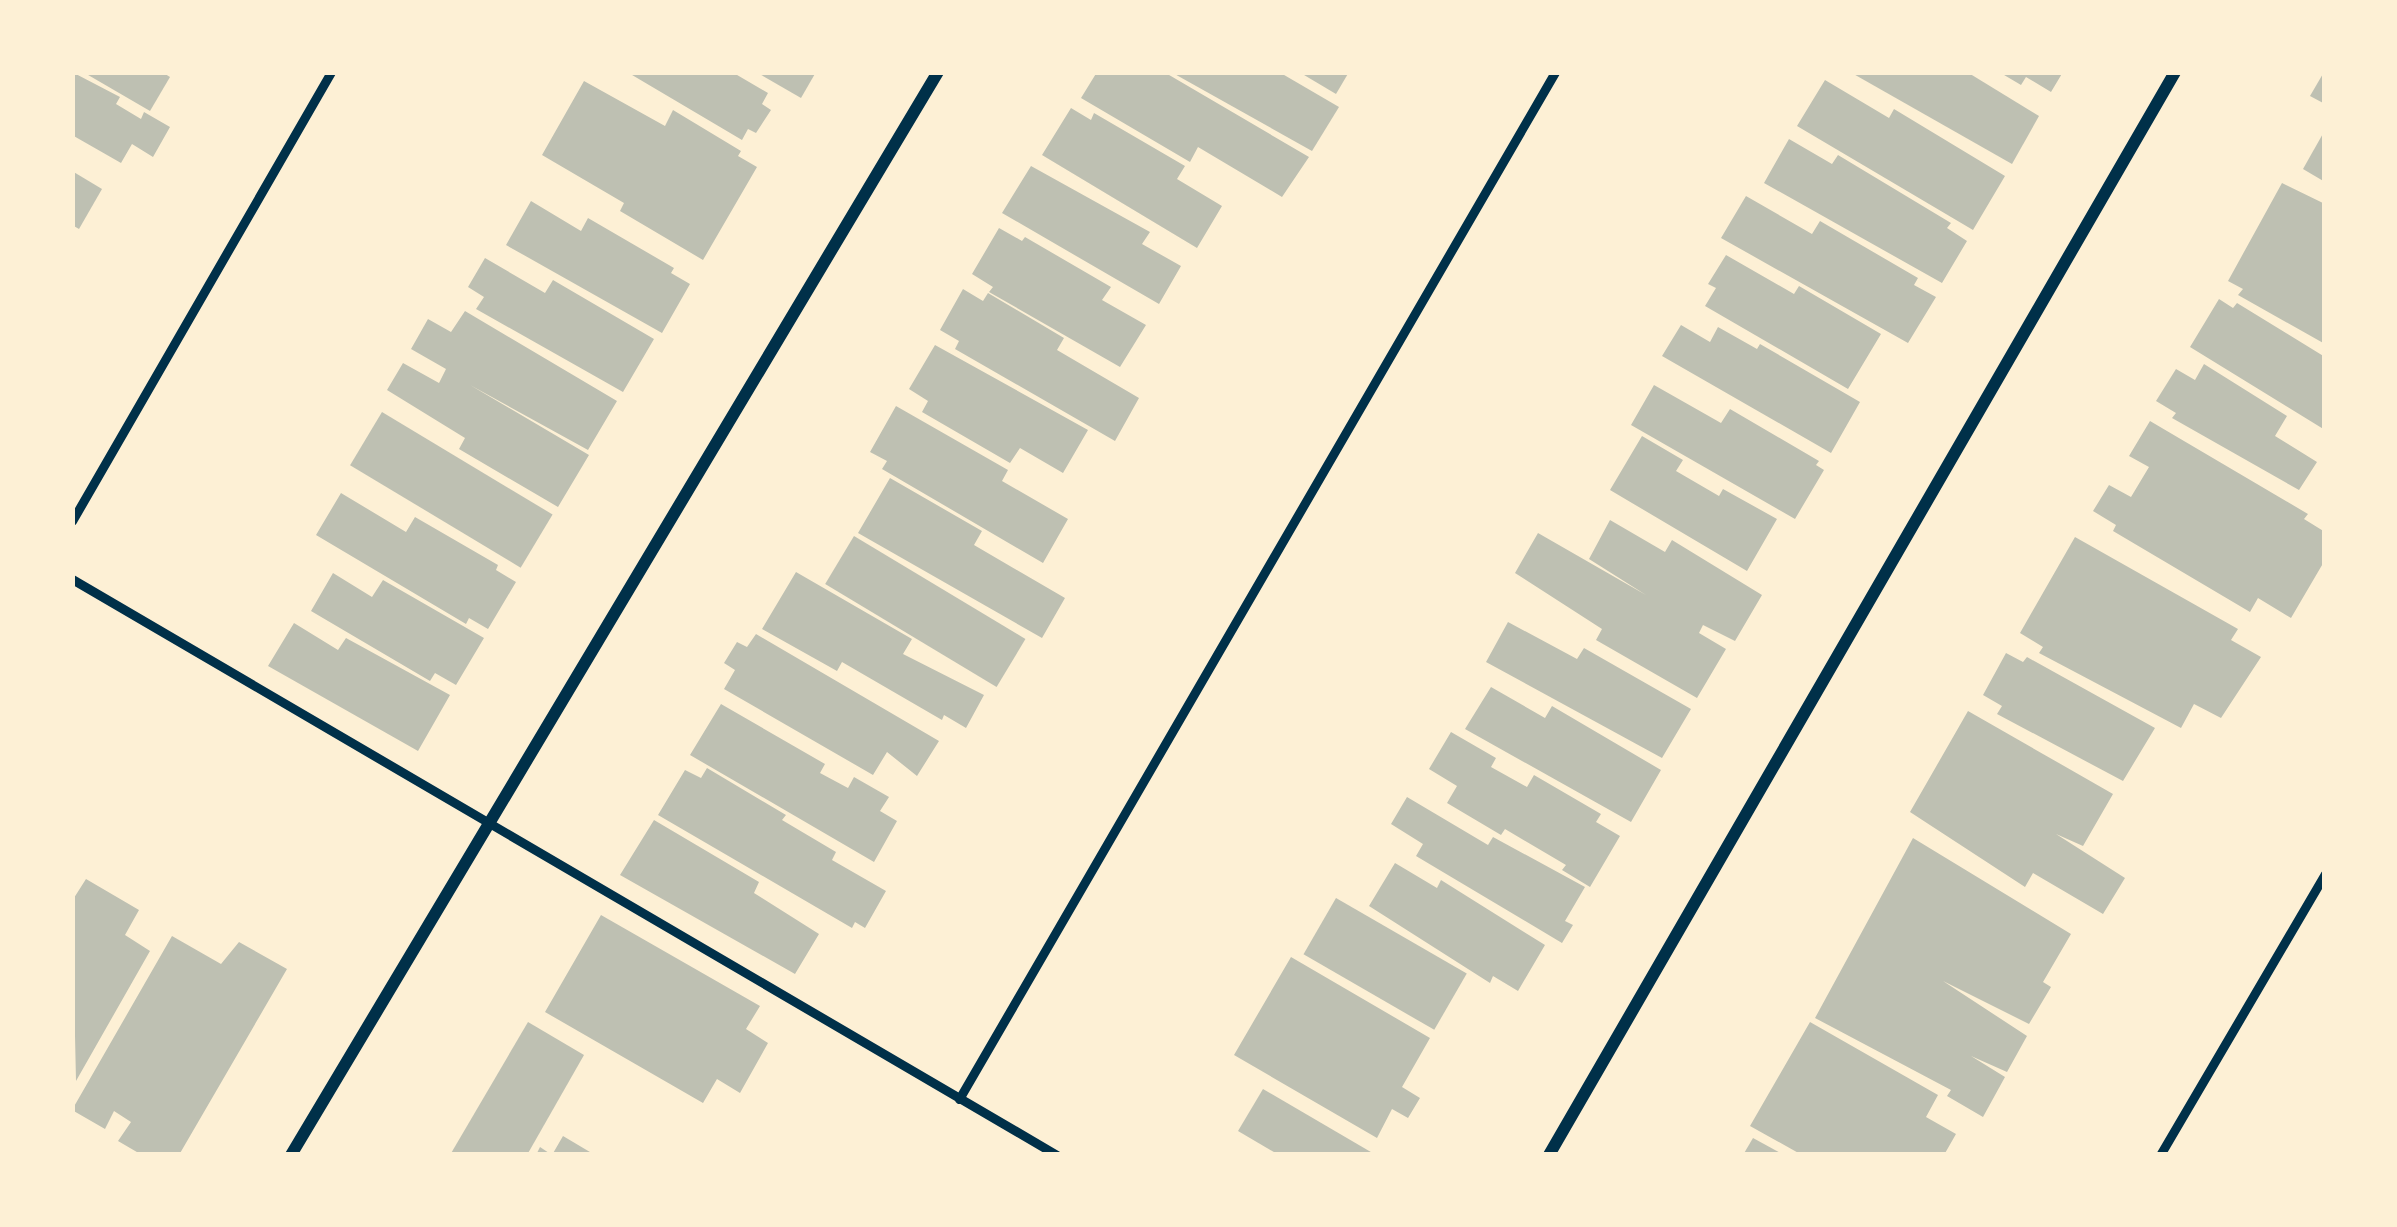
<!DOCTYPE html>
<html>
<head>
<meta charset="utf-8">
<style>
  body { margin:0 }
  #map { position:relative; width:2397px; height:1227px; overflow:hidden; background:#fdf0d5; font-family:"IBM Plex Serif",serif }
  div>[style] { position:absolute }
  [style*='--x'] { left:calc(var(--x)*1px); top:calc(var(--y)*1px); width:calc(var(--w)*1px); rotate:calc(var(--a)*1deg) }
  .building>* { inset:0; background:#bec0b2; transform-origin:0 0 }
  .service>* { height:9px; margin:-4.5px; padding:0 4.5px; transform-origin:4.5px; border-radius:4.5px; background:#003049 }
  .minor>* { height:12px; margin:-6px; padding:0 6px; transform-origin:6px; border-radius:6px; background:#003049 }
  span { translate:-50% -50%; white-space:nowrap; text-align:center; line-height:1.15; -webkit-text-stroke:12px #fdf0d5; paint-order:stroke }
  .frame { position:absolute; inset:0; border:75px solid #fdf0d5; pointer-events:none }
</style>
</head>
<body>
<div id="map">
  <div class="building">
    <i style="clip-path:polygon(72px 72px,120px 97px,116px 104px,141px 119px,144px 112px,170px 127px,153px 157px,132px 144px,121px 163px,72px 135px)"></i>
    <i style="clip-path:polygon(83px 72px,162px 72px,170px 77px,150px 111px)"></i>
    <i style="clip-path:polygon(627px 72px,732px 72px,768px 93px,762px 104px,771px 110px,756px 133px,748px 129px,742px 140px)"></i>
    <i style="clip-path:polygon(756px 72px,816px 72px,801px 98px)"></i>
    <i style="clip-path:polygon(1097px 72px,1164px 72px,1309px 157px,1282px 197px,1198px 147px,1190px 162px,1081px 98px)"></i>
    <i style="clip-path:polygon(1171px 72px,1279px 72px,1339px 107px,1312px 151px)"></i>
    <i style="clip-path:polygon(1299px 72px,1349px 72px,1336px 94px)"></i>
    <i style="clip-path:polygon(1850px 72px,1967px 72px,2039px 116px,2012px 164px)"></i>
    <i style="clip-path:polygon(1999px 72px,2063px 72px,2051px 92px,2026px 77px,2021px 85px)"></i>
    <i style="clip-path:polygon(2324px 72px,2325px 72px,2325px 104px,2310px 96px)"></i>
    <i style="clip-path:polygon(1825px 80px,1889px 118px,1894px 109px,2005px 176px,1973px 230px,1797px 126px)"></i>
    <i style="clip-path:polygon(584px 81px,665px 126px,673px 110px,741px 151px,738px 156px,757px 167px,703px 260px,620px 211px,624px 203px,542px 155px)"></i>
    <i style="clip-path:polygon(1071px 108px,1091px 120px,1094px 113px,1185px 166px,1177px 179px,1222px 206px,1197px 248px,1042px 155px)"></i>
    <i style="clip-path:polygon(2325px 130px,2325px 182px,2303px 169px)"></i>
    <i style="clip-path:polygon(1789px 139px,1832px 164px,1838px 155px,1951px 223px,1947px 228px,1967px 241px,1942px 283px,1764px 183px)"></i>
    <i style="clip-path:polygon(1031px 166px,1150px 232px,1142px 244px,1181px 266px,1159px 304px,1002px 213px)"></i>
    <i style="clip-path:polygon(72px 171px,102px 189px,79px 229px,72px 225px)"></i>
    <i style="clip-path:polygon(2282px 183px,2325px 204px,2325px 344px,2238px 295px,2243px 289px,2228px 281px)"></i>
    <i style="clip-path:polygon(1746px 196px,1812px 234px,1820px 221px,1918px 278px,1914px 285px,1936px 297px,1908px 343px,1721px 238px)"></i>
    <i style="clip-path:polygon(531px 201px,581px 231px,588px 218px,674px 268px,671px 273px,690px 284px,662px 333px,506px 245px)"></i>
    <i style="clip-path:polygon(999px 228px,1022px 241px,1025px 237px,1111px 287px,1102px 300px,1146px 325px,1120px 367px,989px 292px,993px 287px,972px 274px)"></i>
    <i style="clip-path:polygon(1726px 255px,1794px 294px,1799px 286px,1881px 334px,1848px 389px,1705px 306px,1716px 288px,1708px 284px)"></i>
    <i style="clip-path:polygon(485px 258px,545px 293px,553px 280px,654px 339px,623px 392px,476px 309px,484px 297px,468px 287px)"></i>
    <i style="clip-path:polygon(963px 289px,983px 301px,988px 293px,1064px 338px,1057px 350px,1139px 398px,1115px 441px,955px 349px,959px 341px,940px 330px)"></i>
    <i style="clip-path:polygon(2219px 299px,2233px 308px,2237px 303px,2325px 357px,2325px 430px,2190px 347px)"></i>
    <i style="clip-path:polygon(465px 311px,617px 401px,588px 450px,470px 385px,589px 455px,558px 507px,459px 449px,465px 438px,387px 390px,403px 363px,439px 383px,446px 369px,411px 349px,428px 319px,451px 332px)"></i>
    <i style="clip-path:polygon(1681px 325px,1710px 342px,1718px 327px,1757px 349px,1760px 344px,1860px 402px,1831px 453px,1662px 356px)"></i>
    <i style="clip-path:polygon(935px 345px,1088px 430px,1063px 473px,1020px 448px,1010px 463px,922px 412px,928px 401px,909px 389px)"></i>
    <i style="clip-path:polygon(2204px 364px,2287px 416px,2275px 436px,2317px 462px,2299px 490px,2172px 418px,2176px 413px,2156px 401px,2176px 369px,2195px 380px)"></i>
    <i style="clip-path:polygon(1654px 385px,1721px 423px,1730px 409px,1819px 461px,1816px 465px,1824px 470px,1795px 519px,1631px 425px)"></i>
    <i style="clip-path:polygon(896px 406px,1008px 470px,1002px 481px,1068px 519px,1043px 563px,882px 469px,887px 461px,870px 452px)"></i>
    <i style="left:382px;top:412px;width:199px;height:62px;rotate:31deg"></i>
    <i style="clip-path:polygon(2150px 421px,2308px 514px,2304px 519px,2325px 532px,2325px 560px,2291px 618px,2258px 598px,2250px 612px,2113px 531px,2116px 525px,2093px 511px,2109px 485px,2131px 497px,2149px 467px,2129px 456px)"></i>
    <i style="clip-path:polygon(1642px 436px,1683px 460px,1676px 471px,1719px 496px,1723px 489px,1777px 519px,1747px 571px,1610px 490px)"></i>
    <i style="clip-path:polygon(890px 478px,982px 531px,974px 545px,1065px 598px,1042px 638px,858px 533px)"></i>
    <i style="clip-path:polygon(341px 493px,406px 532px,415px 517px,498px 565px,496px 570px,516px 582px,488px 629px,469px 618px,466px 624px,316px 535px)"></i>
    <i style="clip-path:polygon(1610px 520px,1665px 552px,1672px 540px,1762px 595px,1735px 641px,1703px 625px,1699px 633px,1726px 649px,1697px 698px,1596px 640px,1602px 629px,1515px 573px,1538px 533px,1646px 595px,1589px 559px)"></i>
    <i style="left:854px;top:536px;width:200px;height:56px;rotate:31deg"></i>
    <i style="clip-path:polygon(2075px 537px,2238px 629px,2231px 640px,2261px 657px,2221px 718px,2194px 704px,2181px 728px,2039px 653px,2043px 647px,2020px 633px)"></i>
    <i style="clip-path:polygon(796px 572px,912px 639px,903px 654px,984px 695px,966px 728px,944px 715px,942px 720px,842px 662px,837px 671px,762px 629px)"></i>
    <i style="clip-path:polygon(333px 573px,372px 597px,383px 580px,484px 638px,456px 685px,435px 673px,430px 681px,311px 611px)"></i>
    <i style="clip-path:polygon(1508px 622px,1577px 659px,1584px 648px,1691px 709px,1662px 758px,1486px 662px)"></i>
    <i style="clip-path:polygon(294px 623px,338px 650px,346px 638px,450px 695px,418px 751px,268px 666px)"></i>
    <i style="clip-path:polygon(756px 634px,939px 741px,917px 776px,887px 752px,873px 775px,724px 689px,735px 670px,724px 663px,737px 642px,747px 647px)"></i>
    <i style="clip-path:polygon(2006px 653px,2023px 662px,2027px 657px,2155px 728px,2123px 781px,1997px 714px,2002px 706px,1983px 695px)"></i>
    <i style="clip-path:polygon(1491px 687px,1545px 718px,1552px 706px,1661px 770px,1631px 822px,1465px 729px)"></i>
    <i style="clip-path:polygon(721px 704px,825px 764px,820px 773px,848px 788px,854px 777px,889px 797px,880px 811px,897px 821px,874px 862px,690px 755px)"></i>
    <i style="clip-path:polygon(1968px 711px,2113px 794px,2083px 846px,2056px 834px,2125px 878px,2103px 914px,2033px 873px,2025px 887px,1910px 812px)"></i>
    <i style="clip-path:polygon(1451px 732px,1496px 758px,1491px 767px,1527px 787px,1534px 775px,1601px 814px,1596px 822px,1620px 836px,1590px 887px,1562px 870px,1566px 865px,1505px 829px,1501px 835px,1447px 803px,1457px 786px,1429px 769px)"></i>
    <i style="clip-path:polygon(707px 768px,786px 815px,782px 820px,836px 852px,832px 860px,886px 891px,865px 928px,855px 922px,852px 928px,658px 815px,685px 770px,701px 778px)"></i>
    <i style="clip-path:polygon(1407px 797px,1488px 845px,1493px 837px,1585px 887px,1565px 921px,1573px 925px,1562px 943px,1416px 856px,1423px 844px,1391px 824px)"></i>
    <i style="clip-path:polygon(654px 820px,759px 882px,754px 893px,819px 934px,795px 974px,620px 875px)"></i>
    <i style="clip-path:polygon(1913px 838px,2071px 934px,2043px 982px,2051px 987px,2029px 1024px,1943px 981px,2027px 1036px,2007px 1072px,1971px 1056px,2005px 1077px,1983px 1117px,1947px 1096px,1951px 1090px,1815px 1018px)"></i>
    <i style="clip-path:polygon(1395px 863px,1437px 888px,1441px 880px,1545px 945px,1518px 991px,1493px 976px,1490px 983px,1369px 906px)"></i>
    <i style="clip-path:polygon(86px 879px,139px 910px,125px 935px,150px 951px,76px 1081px,72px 901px)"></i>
    <i style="left:1336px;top:898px;width:151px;height:65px;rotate:30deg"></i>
    <i style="clip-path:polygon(601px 915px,760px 1006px,746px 1029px,768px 1043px,740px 1093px,717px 1079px,703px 1103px,545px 1012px)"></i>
    <i style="clip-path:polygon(172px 936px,221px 964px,239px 942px,287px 969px,179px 1155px,142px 1155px,118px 1141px,131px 1122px,114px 1111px,105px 1129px,72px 1110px)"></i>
    <i style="clip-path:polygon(1291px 957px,1430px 1038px,1402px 1087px,1420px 1098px,1408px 1118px,1392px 1109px,1377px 1138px,1234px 1055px)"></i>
    <i style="clip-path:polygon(528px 1022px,584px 1055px,527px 1155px,450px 1155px)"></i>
    <i style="clip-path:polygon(1810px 1022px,1938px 1095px,1926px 1117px,1956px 1134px,1944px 1155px,1802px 1155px,1750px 1126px)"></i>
    <i style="clip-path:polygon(1263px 1089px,1376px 1155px,1279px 1155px,1238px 1131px)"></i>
    <i style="clip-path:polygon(563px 1136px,595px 1155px,536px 1155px,540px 1147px,552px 1155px)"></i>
    <i style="clip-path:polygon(1753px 1138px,1784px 1155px,1743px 1155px)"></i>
  </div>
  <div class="service">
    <i style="--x:72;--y:521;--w:518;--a:-60.02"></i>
    <i style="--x:72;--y:579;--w:1141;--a:30.32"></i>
    <i style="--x:959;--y:1099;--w:1187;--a:-59.87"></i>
    <i style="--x:2160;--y:1155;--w:326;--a:-59.6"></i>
  </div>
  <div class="minor">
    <i style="--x:291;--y:1155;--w:1262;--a:-59.15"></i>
    <i style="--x:1549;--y:1155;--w:1251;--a:-59.97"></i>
  </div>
  <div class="frame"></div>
</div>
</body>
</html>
